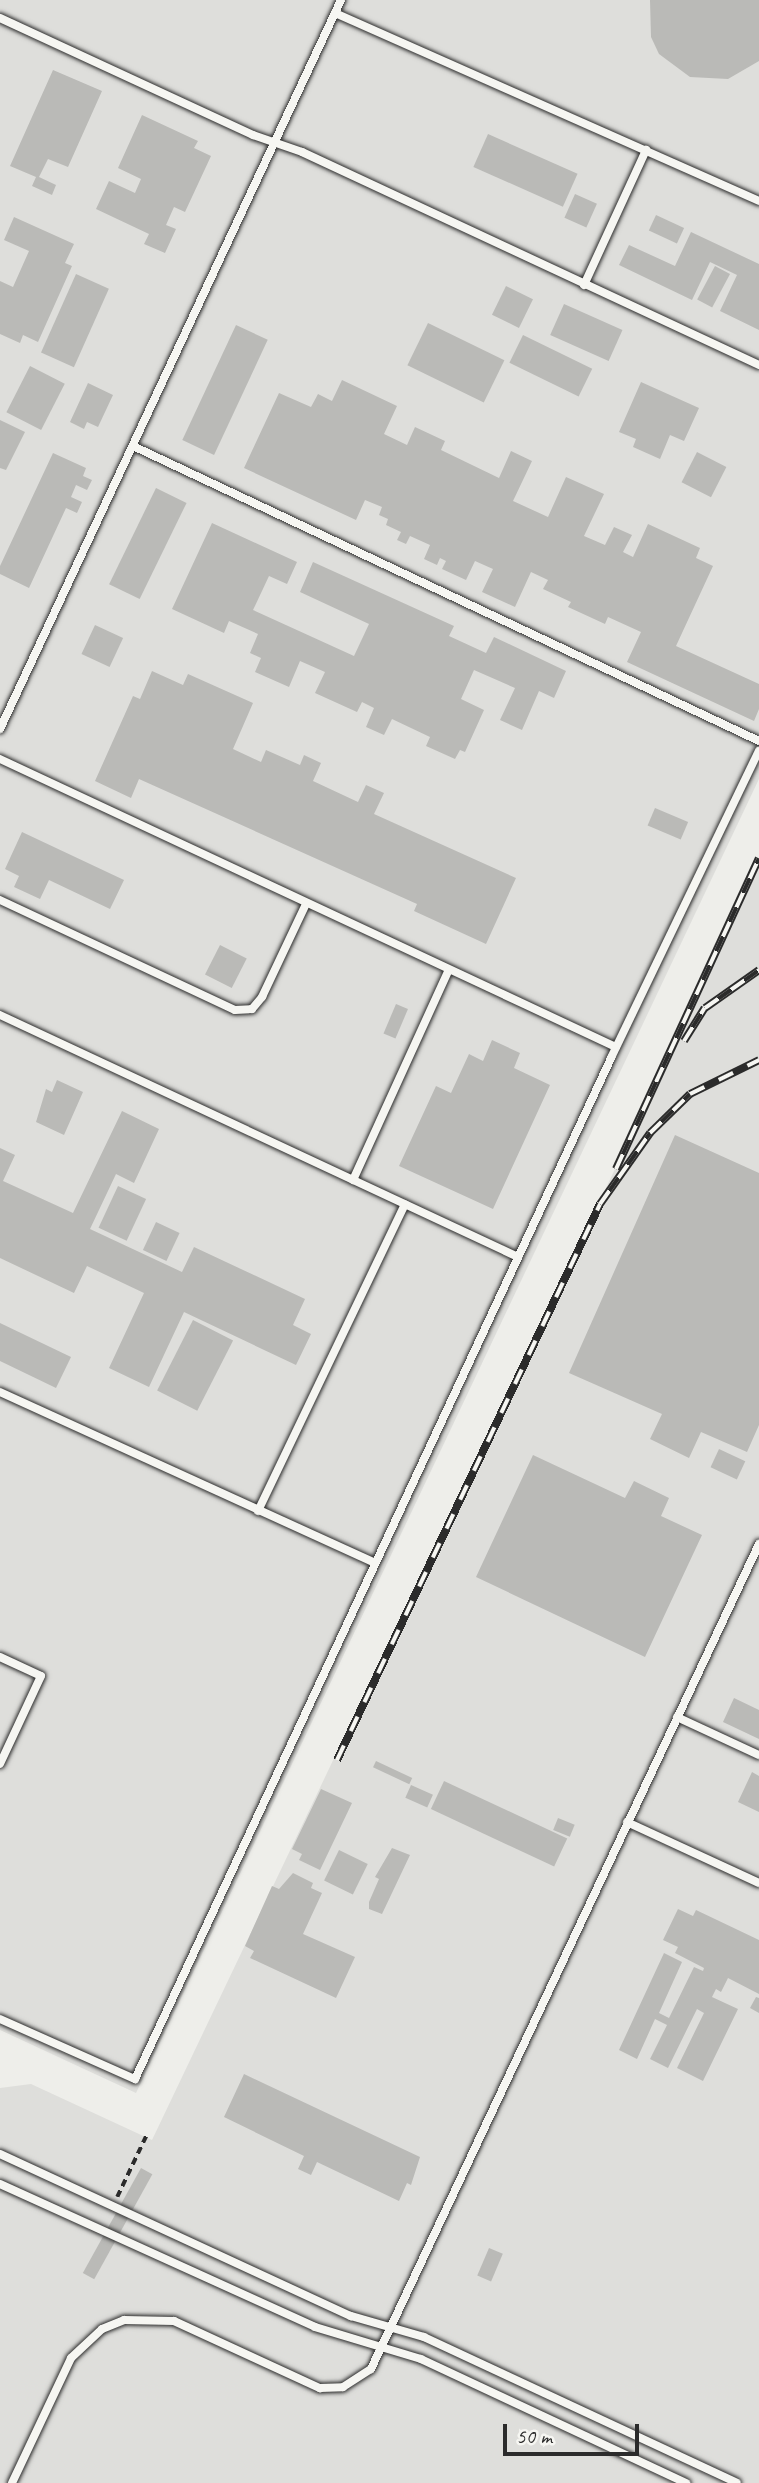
<!DOCTYPE html>
<html>
<head>
<meta charset="utf-8">
<style>
  body { margin:0 }
  #map { position:relative; width:759px; height:2483px; overflow:hidden; background:#eeeeea; font-family:Caveat,sans-serif }
  div>[style] { position:absolute }
  [style*='--x'] { left:calc(var(--x)*1px); top:calc(var(--y)*1px); width:calc(var(--w)*1px); rotate:calc(var(--a)*1deg) }
  .built>* { inset:0; background:#dededb }
  .building>* { inset:0; background:#babab7; transform-origin:0 0 }
  .path>* { height:3.5px; margin-top:-1.75px; transform-origin:0; background:repeating-linear-gradient(90deg,#2b2b2b 0 7px,transparent 0 12px) }
  .roads { filter:drop-shadow(0 0 2px #2b2b2b) drop-shadow(0 0 2px #2b2b2b) }
  .service>* { height:8px; margin:-4px; padding:0 4px; transform-origin:4px; border-radius:4px; background:#f6f6f2 }
  .rail>* { height:8px; margin-top:-4px; transform-origin:0; background:repeating-linear-gradient(90deg,#f6f6f2 0 16px,#2b2b2b 0 32px); box-sizing:border-box; border-block:2px solid #2b2b2b }
  span { translate:-50% -50%; white-space:nowrap; text-align:center; line-height:1.15; -webkit-text-stroke:7px #f6f6f2; paint-order:stroke }
  .scale { position:absolute; left:503px; top:2424px; width:136px; height:32px; box-sizing:border-box; border:4px solid #2b2b2b; border-top:0; padding-left:9px; font-size:21px; line-height:24px; white-space:nowrap; color:#2b2b2b; -webkit-text-stroke:5px #f6f6f2; paint-order:stroke }
</style>
</head>
<body>
<div id="map">
  <div class="built">
    <i style="clip-path:polygon(0 0,759px 0,759px 779px,136px 2093px,0 2030px)"></i>
    <i style="clip-path:polygon(759px 867px,759px 2483px,0 2483px,0 2088px,31px 2084px,152px 2140px)"></i>
  </div>
  <div class="building">
    <i style="clip-path:polygon(650px 0,759px 0,759px 61px,728px 79px,690px 77px,659px 54px,651px 37px)"></i>
    <i style="clip-path:polygon(53px 70px,102px 91px,68px 167px,48px 159px,39px 177px,56px 185px,52px 195px,32px 186px,36px 177px,10px 166px)"></i>
    <i style="clip-path:polygon(142px 115px,198px 141px,194px 148px,211px 156px,185px 212px,174px 207px,166px 225px,176px 229px,165px 253px,144px 244px,149px 234px,96px 209px,109px 181px,135px 193px,141px 179px,118px 168px)"></i>
    <i style="left:488px;top:134px;width:98px;height:36px;rotate:24deg"></i>
    <i style="left:575px;top:194px;width:24px;height:26px;rotate:24deg"></i>
    <i style="left:656px;top:215px;width:31px;height:17px;rotate:25deg"></i>
    <i style="clip-path:polygon(14px 217px,74px 244px,65px 263px,72px 266px,38px 342px,23px 335px,20px 343px,0 334px,0 281px,13px 287px,29px 251px,4px 240px)"></i>
    <i style="clip-path:polygon(691px 232px,759px 264px,759px 330px,720px 311px,737px 275px,710px 262px,692px 300px,619px 265px,629px 245px,675px 266px)"></i>
    <i style="left:715px;top:266px;width:17px;height:38px;rotate:28deg"></i>
    <i style="left:76px;top:274px;width:36px;height:86px;rotate:24deg"></i>
    <i style="left:506px;top:286px;width:30px;height:32px;rotate:26deg"></i>
    <i style="left:564px;top:304px;width:64px;height:34px;rotate:24deg"></i>
    <i style="left:428px;top:323px;width:85px;height:47px;rotate:26deg"></i>
    <i style="left:236px;top:325px;width:35px;height:127px;rotate:25deg"></i>
    <i style="left:523px;top:335px;width:77px;height:31px;rotate:26deg"></i>
    <i style="left:30px;top:366px;width:39px;height:52px;rotate:27deg"></i>
    <i style="clip-path:polygon(342px 380px,397px 406px,384px 434px,407px 445px,415px 427px,445px 441px,441px 450px,499px 478px,511px 451px,532px 461px,513px 501px,548px 517px,566px 477px,604px 494px,584px 536px,605px 545px,614px 527px,632px 535px,623px 552px,633px 557px,648px 524px,700px 548px,696px 558px,713px 566px,676px 646px,759px 684px,759px 709px,754px 721px,627px 662px,641px 632px,608px 617px,605px 624px,568px 607px,571px 602px,543px 589px,548px 580px,531px 572px,515px 607px,482px 592px,493px 569px,475px 561px,466px 580px,442px 569px,446px 561px,440px 558px,437px 565px,424px 559px,430px 545px,410px 536px,406px 544px,397px 540px,401px 532px,386px 525px,388px 519px,379px 515px,382px 507px,365px 500px,356px 520px,244px 468px,279px 393px,311px 407px,318px 394px,332px 401px)"></i>
    <i style="clip-path:polygon(641px 382px,699px 408px,684px 441px,670px 435px,660px 459px,633px 447px,636px 439px,619px 432px)"></i>
    <i style="clip-path:polygon(88px 383px,113px 395px,98px 427px,87px 422px,84px 429px,70px 422px)"></i>
    <i style="clip-path:polygon(0 420px,25px 432px,6px 470px,0 468px)"></i>
    <i style="left:697px;top:452px;width:33px;height:34px;rotate:27deg"></i>
    <i style="clip-path:polygon(53px 453px,86px 468px,83px 476px,92px 480px,87px 490px,76px 485px,71px 497px,82px 502px,77px 513px,66px 508px,29px 588px,0 574px,0 566px)"></i>
    <i style="left:156px;top:488px;width:34px;height:107px;rotate:26deg"></i>
    <i style="clip-path:polygon(212px 523px,297px 562px,287px 584px,269px 576px,253px 610px,354px 656px,369px 624px,300px 592px,313px 562px,454px 626px,449px 636px,486px 653px,494px 637px,566px 671px,554px 698px,539px 691px,522px 730px,500px 720px,515px 688px,474px 670px,461px 699px,484px 710px,465px 752px,460px 750px,455px 759px,426px 746px,430px 737px,392px 719px,384px 735px,366px 727px,374px 708px,362px 702px,357px 712px,315px 693px,325px 672px,300px 661px,289px 687px,255px 672px,261px 658px,250px 653px,258px 634px,229px 621px,224px 633px,172px 609px)"></i>
    <i style="left:95px;top:625px;width:31px;height:32px;rotate:25deg"></i>
    <i style="clip-path:polygon(152px 671px,183px 685px,188px 674px,253px 703px,233px 749px,261px 762px,266px 750px,300px 765px,304px 755px,321px 763px,313px 781px,358px 802px,366px 785px,384px 793px,374px 814px,516px 878px,486px 944px,414px 911px,417px 904px,139px 779px,131px 798px,95px 781px,133px 696px,140px 699px)"></i>
    <i style="left:655px;top:808px;width:36px;height:19px;rotate:23deg"></i>
    <i style="clip-path:polygon(22px 832px,124px 880px,110px 909px,49px 880px,40px 899px,14px 887px,19px 876px,5px 869px)"></i>
    <i style="left:220px;top:945px;width:30px;height:33px;rotate:27deg"></i>
    <i style="left:396px;top:1004px;width:13px;height:32px;rotate:23deg"></i>
    <i style="clip-path:polygon(492px 1040px,520px 1053px,514px 1068px,550px 1085px,493px 1209px,399px 1166px,436px 1086px,451px 1093px,469px 1054px,483px 1061px)"></i>
    <i style="clip-path:polygon(57px 1080px,83px 1092px,64px 1135px,36px 1122px,46px 1089px,52px 1092px)"></i>
    <i style="clip-path:polygon(122px 1111px,159px 1129px,134px 1183px,116px 1174px,90px 1229px,182px 1272px,194px 1247px,305px 1299px,293px 1325px,311px 1334px,296px 1365px,184px 1312px,149px 1387px,109px 1368px,144px 1293px,87px 1266px,74px 1293px,0 1258px,0 1148px,15px 1155px,3px 1181px,73px 1213px)"></i>
    <i style="clip-path:polygon(675px 1135px,759px 1173px,759px 1425px,747px 1452px,701px 1432px,689px 1458px,650px 1439px,662px 1414px,569px 1373px)"></i>
    <i style="left:118px;top:1186px;width:31px;height:46px;rotate:25deg"></i>
    <i style="left:156px;top:1222px;width:26px;height:31px;rotate:25deg"></i>
    <i style="left:193px;top:1320px;width:45px;height:79px;rotate:27deg"></i>
    <i style="clip-path:polygon(0 1323px,71px 1357px,56px 1388px,0 1361px)"></i>
    <i style="left:719px;top:1449px;width:29px;height:20px;rotate:25deg"></i>
    <i style="clip-path:polygon(533px 1455px,625px 1498px,634px 1481px,669px 1498px,661px 1516px,702px 1535px,645px 1657px,476px 1577px)"></i>
    <i style="clip-path:polygon(734px 1698px,759px 1710px,759px 1739px,723px 1722px)"></i>
    <i style="left:376px;top:1761px;width:40px;height:7px;rotate:25deg"></i>
    <i style="clip-path:polygon(752px 1772px,759px 1776px,759px 1812px,738px 1802px)"></i>
    <i style="left:444px;top:1781px;width:136px;height:31px;rotate:25deg"></i>
    <i style="left:411px;top:1785px;width:24px;height:14px;rotate:24deg"></i>
    <i style="clip-path:polygon(321px 1789px,352px 1803px,320px 1870px,299px 1860px,302px 1854px,292px 1849px)"></i>
    <i style="left:558px;top:1818px;width:18px;height:13px;rotate:22deg"></i>
    <i style="clip-path:polygon(392px 1848px,410px 1855px,382px 1914px,369px 1909px,369px 1902px,379px 1879px,375px 1877px)"></i>
    <i style="left:339px;top:1850px;width:32px;height:34px;rotate:26deg"></i>
    <i style="clip-path:polygon(293px 1873px,313px 1883px,311px 1888px,322px 1893px,303px 1934px,355px 1957px,336px 1998px,250px 1958px,254px 1951px,245px 1946px,272px 1886px,279px 1889px)"></i>
    <i style="clip-path:polygon(678px 1909px,693px 1916px,696px 1910px,759px 1940px,759px 1994px,728px 1978px,721px 1992px,716px 1989px,712px 1997px,738px 2009px,703px 2081px,677px 2068px,704px 2013px,697px 2009px,668px 2068px,650px 2059px,667px 2025px,655px 2019px,637px 2059px,619px 2050px,664px 1953px,682px 1962px,659px 2013px,669px 2018px,694px 1967px,703px 1971px,704px 1968px,675px 1953px,678px 1947px,663px 1940px)"></i>
    <i style="clip-path:polygon(756px 1997px,759px 1998px,759px 2013px,750px 2008px)"></i>
    <i style="clip-path:polygon(244px 2074px,420px 2157px,411px 2185px,407px 2183px,399px 2201px,317px 2162px,311px 2175px,298px 2169px,304px 2156px,224px 2117px)"></i>
    <i style="left:141px;top:2168px;width:13px;height:120px;rotate:29deg"></i>
    <i style="left:489px;top:2248px;width:15px;height:30px;rotate:23deg"></i>
  </div>
  <div class="path">
    <i style="--x:117;--y:2197;--w:70;--a:-64.5"></i>
  </div>
  <div class="roads">
    <div class="service">
      <i style="--x:335;--y:13;--w:464;--a:23.9"></i>
      <i style="--x:0;--y:18;--w:279;--a:24.8"></i>
      <i style="--x:253;--y:135;--w:52;--a:19.1"></i>
      <i style="--x:302;--y:152;--w:504;--a:24.99"></i>
      <i style="--x:584;--y:285;--w:149;--a:-65.3"></i>
      <i style="--x:133;--y:446;--w:692;--a:25.23"></i>
      <i style="--x:0;--y:729;--w:805;--a:-64.93"></i>
      <i style="--x:0;--y:759;--w:680;--a:25.06"></i>
      <i style="--x:0;--y:900;--w:259;--a:25.1"></i>
      <i style="--x:235;--y:1010;--w:17;--a:-3"></i>
      <i style="--x:252;--y:1009;--w:16;--a:-50"></i>
      <i style="--x:262;--y:997;--w:103;--a:-64.7"></i>
      <i style="--x:0;--y:1015;--w:572;--a:25.04"></i>
      <i style="--x:353;--y:1180;--w:229;--a:-65.5"></i>
      <i style="--x:0;--y:1392;--w:412;--a:24.5"></i>
      <i style="--x:258;--y:1511;--w:340;--a:-64.4"></i>
      <i style="--x:0;--y:1657;--w:45;--a:24.9"></i>
      <i style="--x:41;--y:1676;--w:97;--a:115"></i>
      <i style="--x:677;--y:1717;--w:90;--a:24.9"></i>
      <i style="--x:627;--y:1822;--w:145;--a:24.8"></i>
      <i style="--x:0;--y:2019;--w:148;--a:24"></i>
      <i style="--x:135;--y:2079;--w:1127;--a:-65"></i>
      <i style="--x:611;--y:1058;--w:341;--a:-64.3"></i>
      <i style="--x:0;--y:2154;--w:387;--a:24.8"></i>
      <i style="--x:351;--y:2316;--w:76;--a:16"></i>
      <i style="--x:424;--y:2337;--w:345;--a:25"></i>
      <i style="--x:0;--y:2184;--w:346;--a:24.4"></i>
      <i style="--x:315;--y:2327;--w:111;--a:16.8"></i>
      <i style="--x:421;--y:2359;--w:293;--a:25.1"></i>
      <i style="--x:12;--y:2483;--w:138;--a:-64.7"></i>
      <i style="--x:71;--y:2358;--w:42;--a:-43.1"></i>
      <i style="--x:102;--y:2329;--w:24;--a:-22"></i>
      <i style="--x:124;--y:2320;--w:50;--a:1.1"></i>
      <i style="--x:174;--y:2321;--w:161;--a:24.7"></i>
      <i style="--x:320;--y:2388;--w:23;--a:-2"></i>
      <i style="--x:343;--y:2387;--w:33;--a:-33"></i>
      <i style="--x:371;--y:2369;--w:912;--a:-64.81"></i>
    </div>
  </div>
  <div class="rail">
    <i style="--x:684;--y:1041;--w:39;--a:-58"></i>
    <i style="--x:705;--y:1008;--w:66;--a:-35.1"></i>
    <i style="--x:616;--y:1169;--w:342;--a:-65.3"></i>
    <i style="--x:337;--y:1760;--w:615;--a:-64.68"></i>
    <i style="--x:600;--y:1204;--w:87;--a:-54.8"></i>
    <i style="--x:650;--y:1133;--w:56;--a:-44.3"></i>
    <i style="--x:690;--y:1094;--w:77;--a:-26.2"></i>
  </div>
  <div class="scale">50 m</div>
</div>
</body>
</html>
